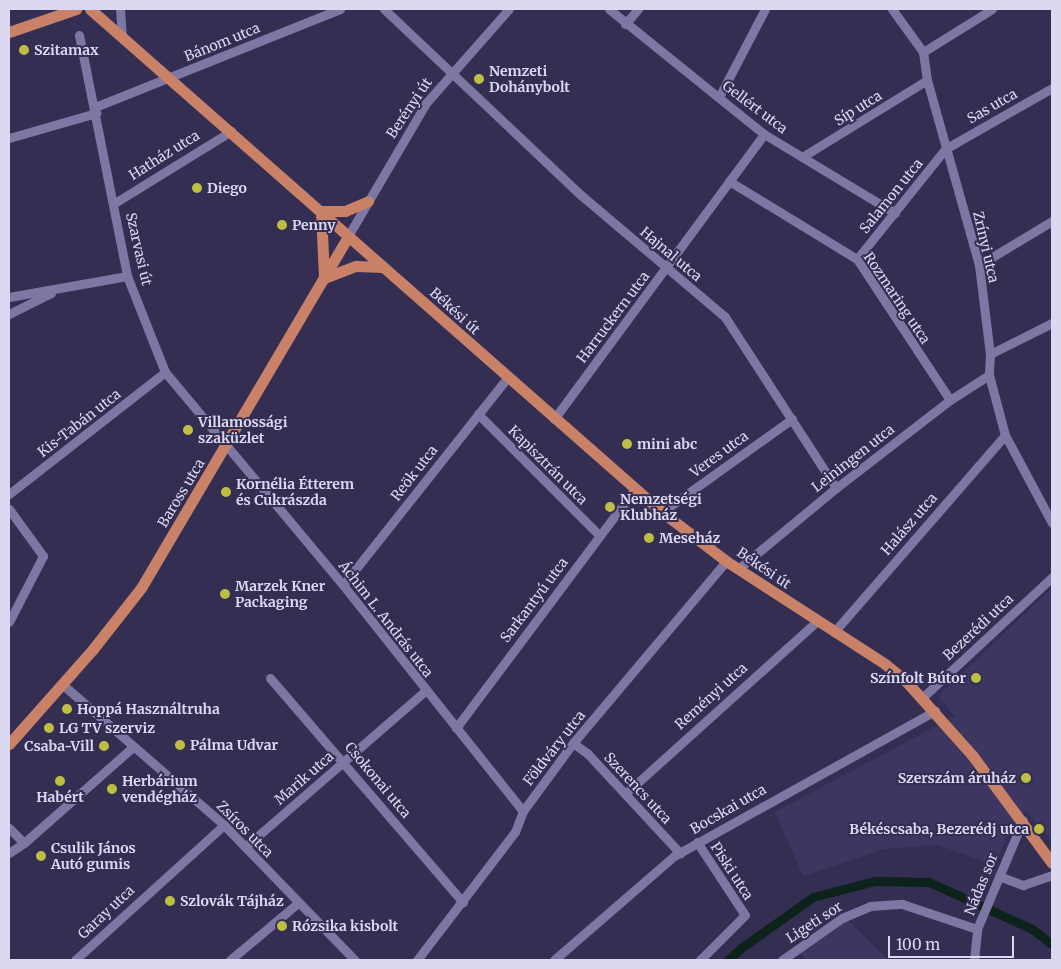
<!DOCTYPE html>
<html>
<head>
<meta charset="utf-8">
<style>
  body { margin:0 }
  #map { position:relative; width:1061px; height:969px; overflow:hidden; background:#342e53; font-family:Merriweather,serif }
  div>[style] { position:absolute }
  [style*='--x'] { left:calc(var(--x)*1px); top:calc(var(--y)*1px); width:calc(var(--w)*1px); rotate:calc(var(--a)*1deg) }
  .built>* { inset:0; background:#3d3661 }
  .canal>* { height:9px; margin:-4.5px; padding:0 4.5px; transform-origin:4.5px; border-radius:4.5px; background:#0d221b }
  .minor>* { height:9px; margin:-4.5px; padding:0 4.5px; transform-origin:4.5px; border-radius:4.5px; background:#7d78a3 }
  .major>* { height:11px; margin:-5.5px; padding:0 5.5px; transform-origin:5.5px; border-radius:5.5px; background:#c98268 }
  .dots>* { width:14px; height:14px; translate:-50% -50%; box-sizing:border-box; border:2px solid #342e53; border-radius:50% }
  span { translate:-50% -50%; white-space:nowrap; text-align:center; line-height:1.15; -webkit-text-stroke:4px #342e53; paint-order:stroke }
  .street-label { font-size:14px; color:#dbd9f1 }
  .poi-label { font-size:14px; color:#dbd9f1; font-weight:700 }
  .left { translate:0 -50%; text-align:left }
  .right { translate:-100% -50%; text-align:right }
  .frame { position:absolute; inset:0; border:10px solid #dbd9f1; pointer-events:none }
  .scale { position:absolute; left:888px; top:936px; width:126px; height:22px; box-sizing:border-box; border:2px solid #dbd9f1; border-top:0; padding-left:6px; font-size:15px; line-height:18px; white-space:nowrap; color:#dbd9f1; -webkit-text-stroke:4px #342e53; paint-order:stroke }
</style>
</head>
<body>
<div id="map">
  <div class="built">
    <i style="clip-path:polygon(1052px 588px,1052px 842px,1026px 811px,1009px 829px,996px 865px,937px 845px,884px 849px,803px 876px,775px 812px,955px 716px,938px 696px)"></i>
    <i style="clip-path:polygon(847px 920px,889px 960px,807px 960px,800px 953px)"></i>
  </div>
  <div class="canal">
    <i style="--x:728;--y:960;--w:18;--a:-43"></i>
    <i style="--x:741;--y:948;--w:88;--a:-35.3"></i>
    <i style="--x:813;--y:897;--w:64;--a:-14.5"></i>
    <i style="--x:875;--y:881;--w:54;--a:1.1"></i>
    <i style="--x:929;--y:882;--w:113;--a:24.5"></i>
    <i style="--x:1032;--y:929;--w:25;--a:37"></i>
  </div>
  <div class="minor">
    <i style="--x:120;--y:9;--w:27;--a:86"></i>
    <i style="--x:384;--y:9;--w:272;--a:43.4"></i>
    <i style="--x:582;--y:196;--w:187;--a:40.2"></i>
    <i style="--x:725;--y:317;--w:204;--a:57"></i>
    <i style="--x:609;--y:9;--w:199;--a:38.9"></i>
    <i style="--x:764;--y:134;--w:153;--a:31.1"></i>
    <i style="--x:892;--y:9;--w:53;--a:54.2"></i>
    <i style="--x:923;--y:52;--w:28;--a:82"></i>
    <i style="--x:927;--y:80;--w:192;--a:74.3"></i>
    <i style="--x:979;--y:265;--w:90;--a:83"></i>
    <i style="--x:990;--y:354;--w:21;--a:93"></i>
    <i style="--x:989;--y:375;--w:62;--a:75.1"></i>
    <i style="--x:1005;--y:435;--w:100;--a:61.9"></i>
    <i style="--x:625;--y:24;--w:20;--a:-49"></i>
    <i style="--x:79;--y:35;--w:246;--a:78.7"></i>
    <i style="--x:127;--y:276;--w:103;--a:68.4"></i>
    <i style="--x:165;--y:372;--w:278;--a:50.1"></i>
    <i style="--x:343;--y:585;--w:289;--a:51.5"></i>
    <i style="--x:923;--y:52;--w:81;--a:-31.9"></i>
    <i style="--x:719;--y:97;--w:99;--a:-62.4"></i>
    <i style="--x:95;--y:107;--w:264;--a:-21.8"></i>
    <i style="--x:9;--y:138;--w:91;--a:-16"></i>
    <i style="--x:802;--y:157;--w:147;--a:-31.6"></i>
    <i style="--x:729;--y:181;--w:150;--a:31.4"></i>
    <i style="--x:857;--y:259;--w:169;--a:56.6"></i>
    <i style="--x:113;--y:204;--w:139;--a:-31.7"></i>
    <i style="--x:348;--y:236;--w:154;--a:-59.6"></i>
    <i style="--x:426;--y:103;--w:125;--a:-48.6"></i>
    <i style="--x:857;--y:259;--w:141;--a:-51.3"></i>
    <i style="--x:945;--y:149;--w:123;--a:-29.7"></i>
    <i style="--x:979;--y:265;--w:85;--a:-31.1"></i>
    <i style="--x:9;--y:297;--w:120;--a:-10.1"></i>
    <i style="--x:9;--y:314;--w:47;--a:-26.6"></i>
    <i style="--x:990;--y:354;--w:69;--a:-26.6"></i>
    <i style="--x:478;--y:414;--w:171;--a:45"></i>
    <i style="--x:554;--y:419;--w:354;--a:-53.6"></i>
    <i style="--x:9;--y:494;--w:198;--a:-38"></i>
    <i style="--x:9;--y:509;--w:58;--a:54.1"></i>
    <i style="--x:43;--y:556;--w:74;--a:117.3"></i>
    <i style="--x:662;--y:512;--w:160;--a:-35.6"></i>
    <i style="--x:738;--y:569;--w:127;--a:-39.6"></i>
    <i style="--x:836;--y:488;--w:144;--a:-37.7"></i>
    <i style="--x:950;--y:400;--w:46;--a:-32.7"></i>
    <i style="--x:343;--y:585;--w:264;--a:-51.6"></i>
    <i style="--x:834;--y:632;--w:261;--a:-49"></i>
    <i style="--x:270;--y:678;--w:296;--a:49.3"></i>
    <i style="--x:62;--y:684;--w:215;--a:41"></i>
    <i style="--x:224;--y:825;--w:188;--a:45.9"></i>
    <i style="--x:923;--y:697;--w:176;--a:-42.9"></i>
    <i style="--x:456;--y:728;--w:299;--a:-53.2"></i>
    <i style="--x:573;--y:743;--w:17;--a:36"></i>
    <i style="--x:587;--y:753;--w:137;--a:47.1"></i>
    <i style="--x:625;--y:794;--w:258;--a:-42"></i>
    <i style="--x:9;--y:828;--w:21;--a:45"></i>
    <i style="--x:24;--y:843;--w:145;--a:-41.4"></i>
    <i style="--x:697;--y:842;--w:87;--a:56.7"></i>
    <i style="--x:745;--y:915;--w:64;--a:135"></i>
    <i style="--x:245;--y:847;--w:238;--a:-40.9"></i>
    <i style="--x:9;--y:853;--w:18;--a:-34"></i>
    <i style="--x:999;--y:876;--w:26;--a:21"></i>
    <i style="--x:1023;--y:885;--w:31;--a:-19"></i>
    <i style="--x:75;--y:960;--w:201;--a:-42.2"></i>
    <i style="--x:230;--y:960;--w:89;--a:-40"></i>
    <i style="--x:417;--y:960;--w:161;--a:-52.6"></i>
    <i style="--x:515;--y:832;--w:22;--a:-69"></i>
    <i style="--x:523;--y:811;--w:84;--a:-53.7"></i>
    <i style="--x:573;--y:743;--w:238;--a:-49.9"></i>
    <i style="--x:554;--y:960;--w:159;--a:-40.9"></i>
    <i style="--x:674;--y:856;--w:299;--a:-29.1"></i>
    <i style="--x:782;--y:960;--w:73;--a:-35"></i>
    <i style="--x:842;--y:918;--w:30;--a:-23"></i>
    <i style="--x:870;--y:906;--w:32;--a:-4"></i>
    <i style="--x:902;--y:904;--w:79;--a:18.4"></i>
    <i style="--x:974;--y:960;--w:31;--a:-84"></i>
    <i style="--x:977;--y:929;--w:118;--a:-67.1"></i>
  </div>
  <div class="major">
    <i style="--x:90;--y:9;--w:762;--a:41.33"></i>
    <i style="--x:662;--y:512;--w:81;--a:37.4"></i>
    <i style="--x:726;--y:561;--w:189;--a:32.9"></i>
    <i style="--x:885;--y:664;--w:26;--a:39"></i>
    <i style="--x:905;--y:680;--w:101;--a:48.2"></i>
    <i style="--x:972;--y:755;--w:134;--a:53.5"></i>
    <i style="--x:9;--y:32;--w:71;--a:-18.9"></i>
    <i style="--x:321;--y:211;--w:65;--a:87.4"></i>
    <i style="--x:321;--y:211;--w:24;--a:0"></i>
    <i style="--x:345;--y:211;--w:25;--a:-23"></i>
    <i style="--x:324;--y:278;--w:34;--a:-21"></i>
    <i style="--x:356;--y:266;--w:27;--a:2"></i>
    <i style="--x:9;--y:744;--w:127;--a:-48.5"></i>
    <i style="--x:93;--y:649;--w:78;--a:-51.8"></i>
    <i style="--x:141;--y:588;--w:408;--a:-59.5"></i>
  </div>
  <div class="dots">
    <i style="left:24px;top:50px;background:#bebf42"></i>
    <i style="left:479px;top:79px;background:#bebf42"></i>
    <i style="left:197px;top:188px;background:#bebf42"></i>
    <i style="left:282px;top:225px;background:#bebf42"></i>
    <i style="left:188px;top:430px;background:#bebf42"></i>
    <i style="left:627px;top:444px;background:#bebf42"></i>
    <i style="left:226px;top:492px;background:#bebf42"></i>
    <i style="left:610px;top:507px;background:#bebf42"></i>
    <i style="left:649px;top:538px;background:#bebf42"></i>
    <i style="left:225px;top:594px;background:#bebf42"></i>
    <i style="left:976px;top:678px;background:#bebf42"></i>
    <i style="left:67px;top:709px;background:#bebf42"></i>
    <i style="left:49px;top:728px;background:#bebf42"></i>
    <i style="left:180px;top:745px;background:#bebf42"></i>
    <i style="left:104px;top:746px;background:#bebf42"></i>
    <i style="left:1026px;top:778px;background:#bebf42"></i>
    <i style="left:60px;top:781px;background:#bebf42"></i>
    <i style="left:112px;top:789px;background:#bebf42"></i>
    <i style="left:1039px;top:829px;background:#bebf42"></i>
    <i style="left:41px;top:856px;background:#bebf42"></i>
    <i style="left:170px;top:901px;background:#bebf42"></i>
    <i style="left:282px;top:926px;background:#bebf42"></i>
  </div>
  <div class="street-label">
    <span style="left:222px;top:42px;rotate:-22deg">Bánom utca</span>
    <span style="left:992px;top:106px;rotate:-30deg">Sas utca</span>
    <span style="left:755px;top:107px;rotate:37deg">Gellért utca</span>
    <span style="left:409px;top:108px;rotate:-56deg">Berényi út</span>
    <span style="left:858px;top:108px;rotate:-32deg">Síp utca</span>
    <span style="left:164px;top:155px;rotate:-32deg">Hatház utca</span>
    <span style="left:891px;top:196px;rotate:-51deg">Salamon utca</span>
    <span style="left:986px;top:247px;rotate:77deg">Zrínyi utca</span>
    <span style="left:139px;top:249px;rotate:77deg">Szarvasi út</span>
    <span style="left:671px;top:254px;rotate:40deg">Hajnal utca</span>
    <span style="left:897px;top:298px;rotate:56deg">Rozmaring utca</span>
    <span style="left:455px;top:311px;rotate:42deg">Békési út</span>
    <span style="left:613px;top:317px;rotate:-53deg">Harruckern utca</span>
    <span style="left:79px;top:423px;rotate:-38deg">Kis-Tabán utca</span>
    <span style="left:719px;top:454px;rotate:-36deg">Veres utca</span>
    <span style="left:853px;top:458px;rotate:-38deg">Leiningen utca</span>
    <span style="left:548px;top:465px;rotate:45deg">Kapisztrán utca</span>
    <span style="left:414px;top:473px;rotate:-52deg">Reök utca</span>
    <span style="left:181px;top:493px;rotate:-59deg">Baross utca</span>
    <span style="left:909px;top:524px;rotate:-49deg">Halász utca</span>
    <span style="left:764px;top:568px;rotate:34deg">Békési út</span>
    <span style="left:534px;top:600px;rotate:-53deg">Sarkantyú utca</span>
    <span style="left:386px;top:619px;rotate:52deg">Áchim L. András utca</span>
    <span style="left:978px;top:627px;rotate:-43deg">Bezerédi utca</span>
    <span style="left:711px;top:696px;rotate:-42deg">Reményi utca</span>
    <span style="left:554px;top:748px;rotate:-52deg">Földváry utca</span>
    <span style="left:304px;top:778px;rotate:-41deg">Marik utca</span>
    <span style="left:378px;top:780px;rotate:50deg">Csokonai utca</span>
    <span style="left:638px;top:788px;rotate:47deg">Szerencs utca</span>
    <span style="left:728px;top:809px;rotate:-30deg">Bocskai utca</span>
    <span style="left:245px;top:829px;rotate:45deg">Zsíros utca</span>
    <span style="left:732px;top:871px;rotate:57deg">Piski utca</span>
    <span style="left:981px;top:884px;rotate:-68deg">Nádas sor</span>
    <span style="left:106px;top:912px;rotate:-43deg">Garay utca</span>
    <span style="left:814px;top:922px;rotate:-33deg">Ligeti sor</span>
  </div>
  <div class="poi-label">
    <span class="left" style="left:34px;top:50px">Szitamax</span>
    <span class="left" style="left:489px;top:79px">Nemzeti<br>Dohánybolt</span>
    <span class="left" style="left:207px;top:188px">Diego</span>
    <span class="left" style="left:292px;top:225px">Penny</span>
    <span class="left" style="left:198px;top:430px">Villamossági<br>szaküzlet</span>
    <span class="left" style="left:637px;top:444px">mini abc</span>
    <span class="left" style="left:236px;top:492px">Kornélia Étterem<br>és Cukrászda</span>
    <span class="left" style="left:620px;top:507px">Nemzetségi<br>Klubház</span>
    <span class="left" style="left:659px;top:538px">Meseház</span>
    <span class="left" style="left:235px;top:594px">Marzek Kner<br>Packaging</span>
    <span class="right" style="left:966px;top:678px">Színfolt Bútor</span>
    <span class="left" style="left:77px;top:709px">Hoppá Használtruha</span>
    <span class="left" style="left:59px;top:728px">LG TV szerviz</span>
    <span class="left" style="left:190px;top:745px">Pálma Udvar</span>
    <span class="right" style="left:94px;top:746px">Csaba-Vill</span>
    <span class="right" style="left:1016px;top:778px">Szerszám áruház</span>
    <span class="left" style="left:122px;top:789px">Herbárium<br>vendégház</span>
    <span style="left:60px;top:797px">Habért</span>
    <span class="right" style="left:1029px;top:829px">Békéscsaba, Bezerédj utca</span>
    <span class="left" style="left:51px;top:856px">Csulik János<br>Autó gumis</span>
    <span class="left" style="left:180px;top:901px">Szlovák Tájház</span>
    <span class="left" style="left:292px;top:926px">Rózsika kisbolt</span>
  </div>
  <div class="frame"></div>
  <div class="scale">100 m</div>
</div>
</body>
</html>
